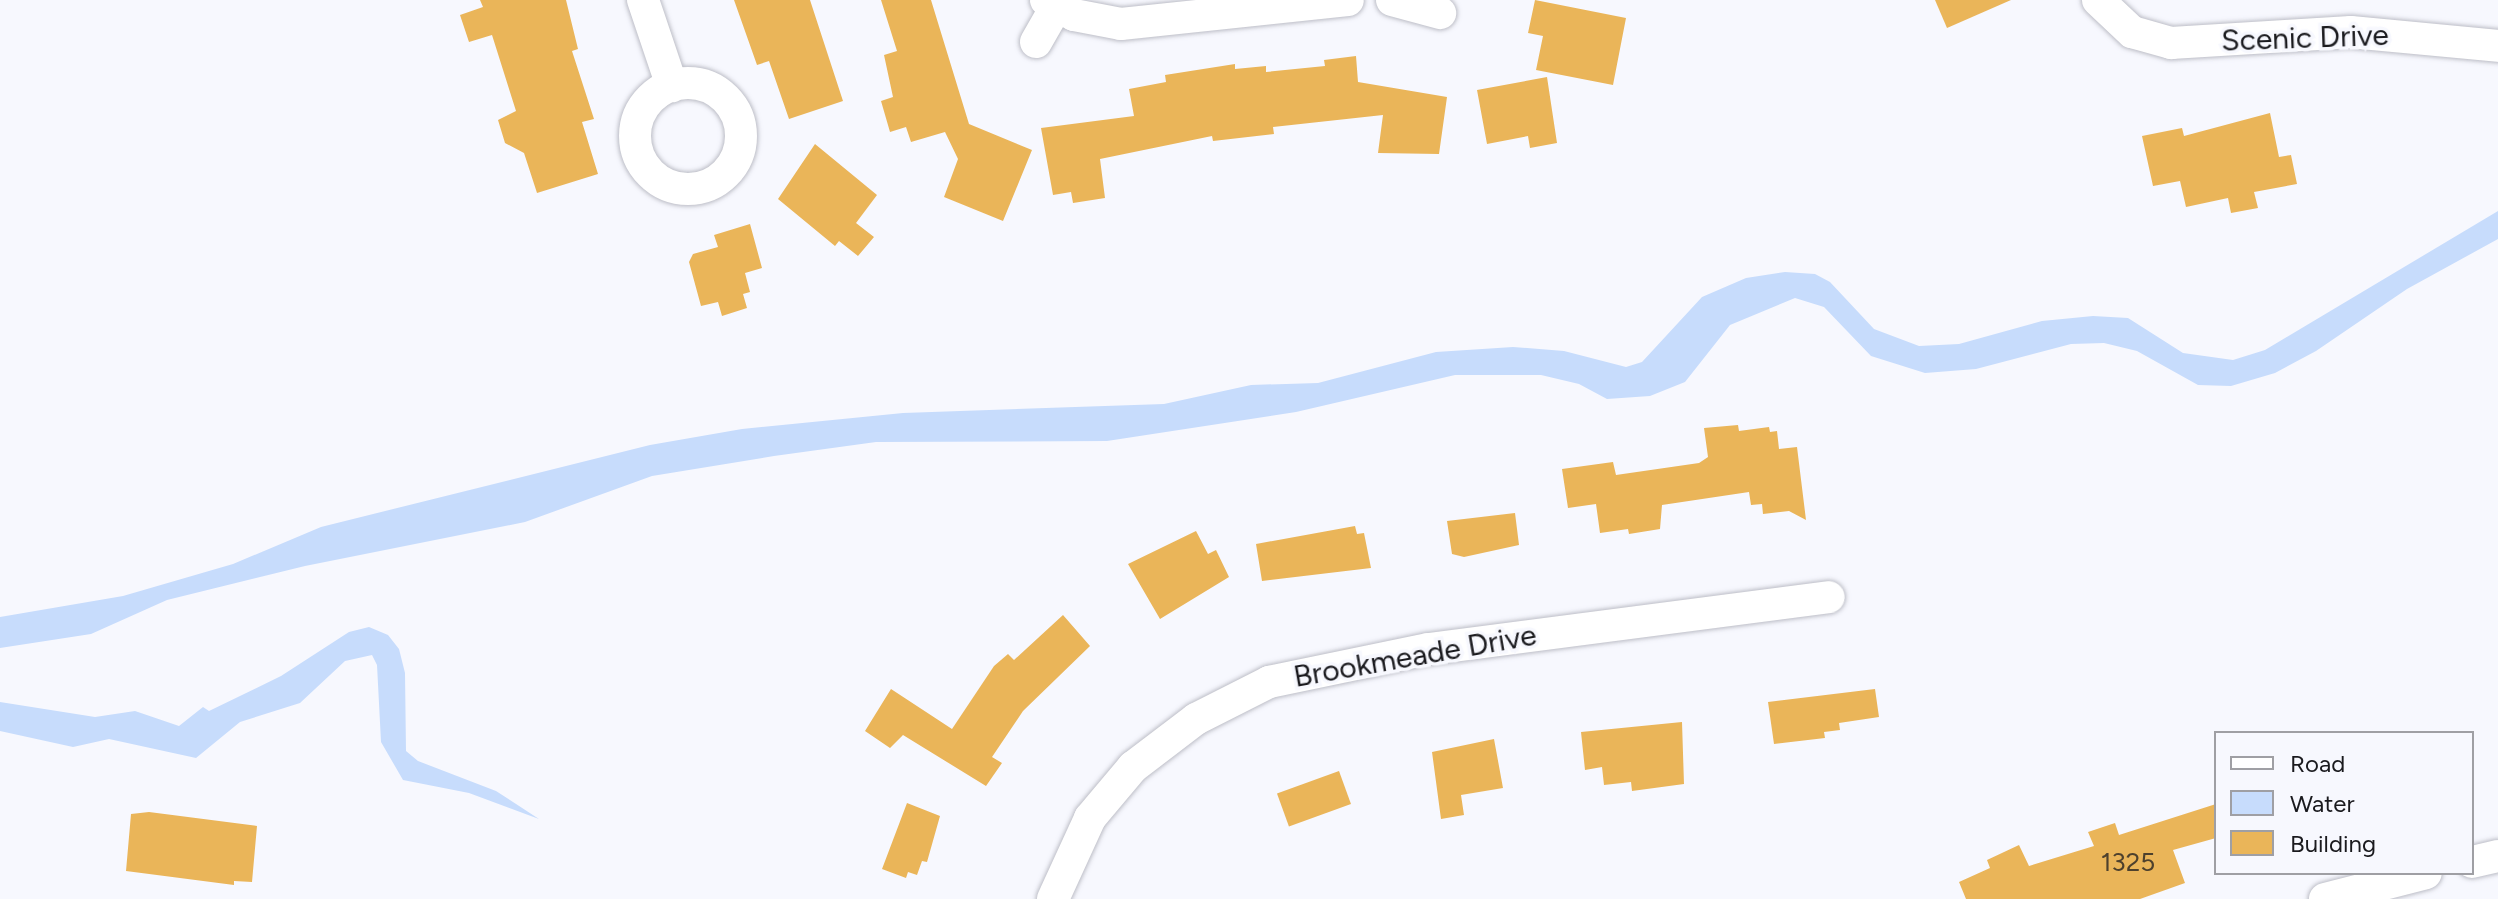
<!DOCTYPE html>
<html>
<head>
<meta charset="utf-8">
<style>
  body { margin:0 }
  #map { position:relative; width:2498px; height:899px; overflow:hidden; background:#f7f8fe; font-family:Figtree,sans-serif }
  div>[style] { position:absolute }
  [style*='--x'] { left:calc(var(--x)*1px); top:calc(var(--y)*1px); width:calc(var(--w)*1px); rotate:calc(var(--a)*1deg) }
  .water>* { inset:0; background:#c7dcfc }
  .building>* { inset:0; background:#eab559; transform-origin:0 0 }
  .roads { filter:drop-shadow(0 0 2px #bdbec7) drop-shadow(0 0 2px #bdbec7) }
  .minor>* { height:32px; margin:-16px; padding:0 16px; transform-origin:16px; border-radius:16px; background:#fff }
  .minor>.ring { margin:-16px; padding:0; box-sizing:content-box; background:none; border:32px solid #fff; border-radius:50% }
  span { translate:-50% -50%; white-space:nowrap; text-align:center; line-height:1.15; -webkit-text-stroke:7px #f7f8fe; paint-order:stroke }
  .number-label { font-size:26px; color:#4e412d }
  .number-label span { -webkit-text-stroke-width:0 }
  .street-label { font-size:30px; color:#1a1a1e }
  .legend { position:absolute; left:2214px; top:731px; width:260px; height:144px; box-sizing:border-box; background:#f7f8fe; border:2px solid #9f9fa4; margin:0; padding:10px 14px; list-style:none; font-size:24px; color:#1a1a1e }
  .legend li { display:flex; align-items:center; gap:16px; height:40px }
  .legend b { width:40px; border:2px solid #9f9fa4 }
</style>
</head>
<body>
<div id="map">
  <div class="water">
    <i style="clip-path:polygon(2498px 211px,2498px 239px,2407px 289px,2316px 351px,2275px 373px,2231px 386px,2198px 385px,2137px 351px,2104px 343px,2071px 344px,1976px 369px,1925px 373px,1871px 356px,1824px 307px,1795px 298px,1730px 325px,1685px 382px,1650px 396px,1607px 399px,1579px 384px,1541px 375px,1455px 375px,1296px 412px,1107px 441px,876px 442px,774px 456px,652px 476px,525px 522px,305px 566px,167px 600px,91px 634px,0 648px,0 617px,123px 596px,233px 564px,321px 527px,650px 445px,742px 429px,903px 413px,1164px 404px,1251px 385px,1318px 383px,1436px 352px,1513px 347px,1564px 351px,1626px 367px,1642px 362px,1702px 297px,1746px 278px,1785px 272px,1815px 274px,1830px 282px,1874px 329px,1919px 346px,1959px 344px,2042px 321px,2093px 316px,2128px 318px,2183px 353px,2233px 360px,2265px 350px)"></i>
    <i style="clip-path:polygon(369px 627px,388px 635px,399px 649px,405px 673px,406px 751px,418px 761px,496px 791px,539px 819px,469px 793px,403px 780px,381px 742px,377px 665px,372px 655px,345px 661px,300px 703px,240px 722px,196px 758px,109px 739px,73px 747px,0 731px,0 702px,95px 717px,135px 711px,179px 726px,203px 707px,209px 711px,281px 676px,349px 632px)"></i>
  </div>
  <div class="building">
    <i style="clip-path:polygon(480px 0,566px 0,578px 49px,572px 51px,594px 119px,582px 122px,598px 174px,537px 193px,524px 153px,505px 143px,498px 120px,516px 111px,492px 35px,469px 42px,460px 15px,483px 7px)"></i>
    <i style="clip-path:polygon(734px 0,810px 0,843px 101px,789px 119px,769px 61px,757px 65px)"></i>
    <i style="clip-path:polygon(881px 0,931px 0,969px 124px,1032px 150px,1003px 221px,944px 197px,958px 159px,945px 132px,911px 142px,906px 127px,890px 132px,881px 101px,893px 97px,884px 55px,897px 51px)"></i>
    <i style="clip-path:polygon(1535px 0,1626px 18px,1613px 85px,1536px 70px,1543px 36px,1528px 33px)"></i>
    <i style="clip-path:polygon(1935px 0,2011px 0,1947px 28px)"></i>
    <i style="clip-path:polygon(1356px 56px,1358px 82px,1447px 97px,1439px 154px,1378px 153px,1383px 115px,1273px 127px,1274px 134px,1213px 141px,1212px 136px,1100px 159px,1105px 198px,1073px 203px,1071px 192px,1053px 195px,1041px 128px,1134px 116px,1129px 89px,1166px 82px,1165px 75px,1235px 64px,1235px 69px,1266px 66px,1266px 72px,1325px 66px,1324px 60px)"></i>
    <i style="clip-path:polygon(1547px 77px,1557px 143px,1530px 148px,1528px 136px,1487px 144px,1477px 90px)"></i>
    <i style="clip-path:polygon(2270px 113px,2279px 157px,2291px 155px,2297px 184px,2254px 192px,2258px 208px,2231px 213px,2228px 198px,2186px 207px,2180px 181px,2153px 186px,2142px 136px,2182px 128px,2184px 136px)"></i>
    <i style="clip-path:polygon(815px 144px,877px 195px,856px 223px,874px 237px,858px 256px,839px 241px,835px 246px,778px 199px)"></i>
    <i style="clip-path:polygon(750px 224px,762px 268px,745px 273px,750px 292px,743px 294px,747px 308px,722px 316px,718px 302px,701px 306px,689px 262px,693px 254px,718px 247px,714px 235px)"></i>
    <i style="clip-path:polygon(1738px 425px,1739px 431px,1769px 427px,1770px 432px,1777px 431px,1779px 449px,1797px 447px,1806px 520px,1789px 511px,1763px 514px,1762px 504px,1751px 505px,1749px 492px,1662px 505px,1660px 529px,1629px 534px,1628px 529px,1600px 533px,1596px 504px,1568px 508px,1562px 469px,1613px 462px,1616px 475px,1699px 463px,1708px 457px,1704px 428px)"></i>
    <i style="clip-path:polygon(1515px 513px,1519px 545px,1464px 557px,1452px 554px,1447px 521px)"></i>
    <i style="clip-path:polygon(1355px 526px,1357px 534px,1364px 533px,1371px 568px,1262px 581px,1256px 544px)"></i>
    <i style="clip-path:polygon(1196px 531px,1208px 554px,1216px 550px,1229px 577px,1160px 619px,1128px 564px)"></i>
    <i style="clip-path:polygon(1063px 615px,1090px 646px,1023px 711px,992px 757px,1002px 763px,986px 786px,903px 735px,890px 748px,865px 731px,891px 689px,952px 729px,994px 666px,1008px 654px,1014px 660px)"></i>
    <i style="clip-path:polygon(1875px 689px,1879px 717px,1839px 723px,1840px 730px,1824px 732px,1825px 738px,1774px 744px,1768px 702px)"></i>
    <i style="clip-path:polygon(1682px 722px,1684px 784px,1632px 791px,1631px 782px,1604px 785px,1602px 767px,1585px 770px,1581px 732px)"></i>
    <i style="clip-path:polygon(1494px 739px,1503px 788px,1461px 795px,1464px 815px,1441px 819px,1432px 752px)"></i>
    <i style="left:1339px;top:771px;width:35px;height:66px;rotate:70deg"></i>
    <i style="clip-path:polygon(907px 803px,940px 816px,927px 862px,922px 861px,917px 875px,908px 872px,906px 878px,882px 869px)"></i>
    <i style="clip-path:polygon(2216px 804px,2216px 838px,2173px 850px,2185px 883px,2140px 899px,1966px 899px,1959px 882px,1990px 868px,1987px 860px,2019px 845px,2029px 866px,2094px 846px,2088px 832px,2115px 823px,2119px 835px)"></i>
    <i style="clip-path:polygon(149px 812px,257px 826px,252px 882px,234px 881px,234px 885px,126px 871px,131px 814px)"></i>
  </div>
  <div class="roads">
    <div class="minor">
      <i style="--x:643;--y:0;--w:91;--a:71.4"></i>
      <i style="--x:1046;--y:0;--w:32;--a:28"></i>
      <i style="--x:1074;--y:15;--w:48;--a:10.8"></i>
      <i style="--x:1121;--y:24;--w:228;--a:-6"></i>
      <i style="--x:1392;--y:0;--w:50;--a:15.2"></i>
      <i style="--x:2098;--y:0;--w:47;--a:43.3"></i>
      <i style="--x:2132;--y:32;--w:41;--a:15.8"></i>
      <i style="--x:2171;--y:43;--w:180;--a:-3.5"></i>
      <i style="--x:2351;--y:32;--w:148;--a:5.4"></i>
      <i style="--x:1036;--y:42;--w:40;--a:-60.3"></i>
      <i class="ring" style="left:635px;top:83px;width:74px;height:74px"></i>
      <i style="--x:2472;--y:862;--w:27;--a:-13"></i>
      <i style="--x:1053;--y:899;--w:89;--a:-65.4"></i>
      <i style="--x:1090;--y:818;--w:67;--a:-49.9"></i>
      <i style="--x:1133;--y:767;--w:79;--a:-37.3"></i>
      <i style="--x:1196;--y:719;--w:82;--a:-26.9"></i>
      <i style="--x:1269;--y:682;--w:163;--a:-11.7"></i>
      <i style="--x:1429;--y:649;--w:403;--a:-7.4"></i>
      <i style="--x:2325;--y:899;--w:104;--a:-14.4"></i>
    </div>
  </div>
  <div class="number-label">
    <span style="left:2128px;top:863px">1325</span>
  </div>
  <div class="street-label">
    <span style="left:2305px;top:38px;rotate:-2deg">Scenic Drive</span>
    <span style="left:1415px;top:656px;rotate:-10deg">Brookmeade Drive</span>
  </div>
  <ul class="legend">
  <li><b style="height:10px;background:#fff"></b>Road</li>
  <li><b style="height:22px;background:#c7dcfc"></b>Water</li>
  <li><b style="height:22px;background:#eab559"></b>Building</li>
  </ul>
</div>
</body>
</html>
